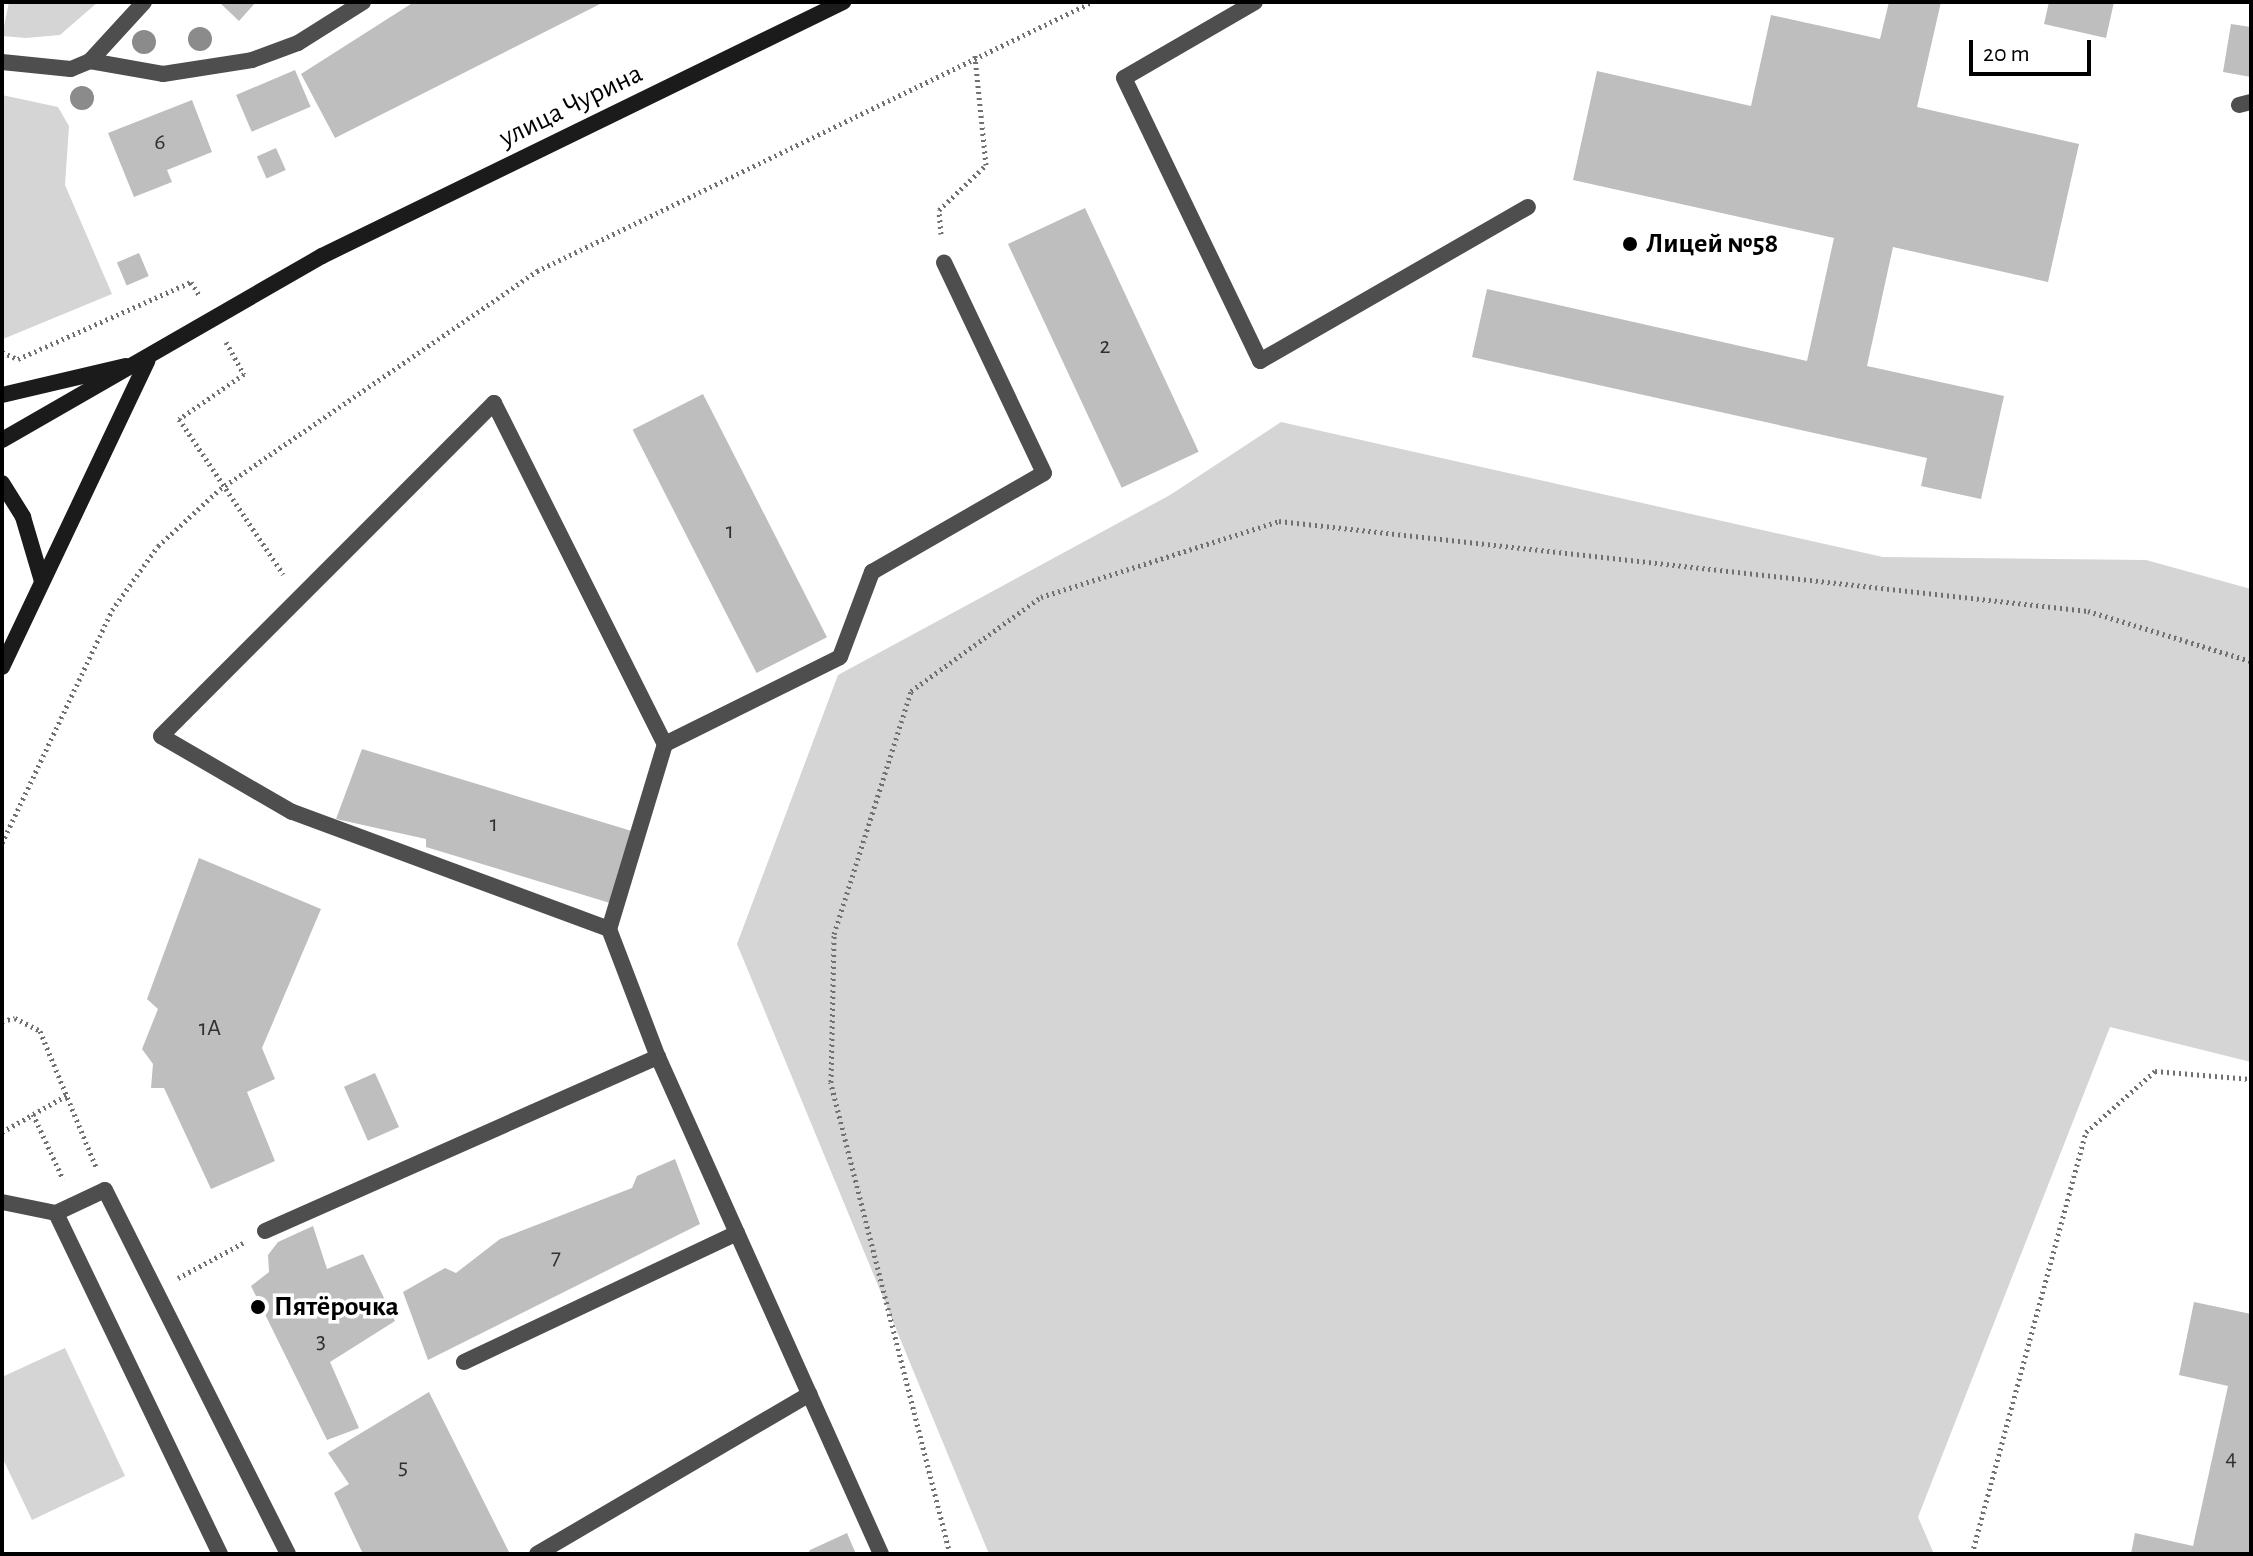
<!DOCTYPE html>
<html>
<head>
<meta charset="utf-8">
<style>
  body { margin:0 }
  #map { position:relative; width:2253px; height:1556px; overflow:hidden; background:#fff; font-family:"Alegreya Sans",sans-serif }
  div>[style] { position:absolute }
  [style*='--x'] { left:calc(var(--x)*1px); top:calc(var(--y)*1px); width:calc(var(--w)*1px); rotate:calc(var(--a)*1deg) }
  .green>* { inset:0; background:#d5d5d5 }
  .building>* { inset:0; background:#bebebe; transform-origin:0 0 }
  .path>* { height:5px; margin-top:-2.5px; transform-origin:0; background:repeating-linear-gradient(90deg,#707070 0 2px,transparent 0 6px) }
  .lane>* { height:16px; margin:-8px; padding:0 8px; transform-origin:8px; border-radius:8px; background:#4e4e4e }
  .street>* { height:16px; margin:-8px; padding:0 8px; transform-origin:8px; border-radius:8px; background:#4e4e4e }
  .secondary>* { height:16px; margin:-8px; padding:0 8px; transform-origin:8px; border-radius:8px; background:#1b1b1b }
  .trees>* { width:24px; height:24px; margin:-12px; border-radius:50%; background:#8b8b8b }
  .dots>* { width:22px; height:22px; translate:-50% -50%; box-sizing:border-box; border:4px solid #fff; border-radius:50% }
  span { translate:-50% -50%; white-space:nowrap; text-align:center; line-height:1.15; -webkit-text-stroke:7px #fff; paint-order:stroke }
  .number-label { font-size:24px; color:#303030 }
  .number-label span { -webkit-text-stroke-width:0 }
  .street-label { font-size:28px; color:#000 }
  .poi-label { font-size:28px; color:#000; font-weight:700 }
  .left { translate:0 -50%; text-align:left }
  .frame { position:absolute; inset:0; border:4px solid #000; pointer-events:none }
  .scale { position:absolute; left:1969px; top:40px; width:122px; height:36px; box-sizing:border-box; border:4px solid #000; border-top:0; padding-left:10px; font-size:24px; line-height:28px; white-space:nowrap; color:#000; -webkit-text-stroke:6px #fff; paint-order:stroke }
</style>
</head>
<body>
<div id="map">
  <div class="green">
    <i style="clip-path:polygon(9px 2px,98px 2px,60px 35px,26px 38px,2px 36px)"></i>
    <i style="clip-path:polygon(2px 95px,58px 107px,69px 126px,65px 185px,112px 294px,3px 339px)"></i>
    <i style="clip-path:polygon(1281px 422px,1883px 557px,2146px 560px,2251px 589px,2251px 1062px,2110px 1027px,1918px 1517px,1934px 1554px,989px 1554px,737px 944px,838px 675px,1170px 495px)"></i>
    <i style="clip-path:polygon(65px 1348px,125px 1476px,32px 1520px,2px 1457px,2px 1377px)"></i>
  </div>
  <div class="building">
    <i style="clip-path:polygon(219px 2px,256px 2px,239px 21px)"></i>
    <i style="clip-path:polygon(414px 2px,604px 2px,335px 138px,301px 74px)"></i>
    <i style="clip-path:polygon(1889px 2px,1941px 2px,1917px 107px,2079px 144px,2048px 282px,1893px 247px,1867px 366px,2004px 396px,1981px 499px,1921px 486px,1927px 458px,1472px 357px,1487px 289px,1807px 361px,1834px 238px,1573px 180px,1597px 71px,1751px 106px,1771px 15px,1880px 39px)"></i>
    <i style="clip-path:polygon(2049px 2px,2114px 2px,2106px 38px,2044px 24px)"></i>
    <i style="clip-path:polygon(2231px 24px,2251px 27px,2251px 77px,2223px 72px)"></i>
    <i style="left:295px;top:70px;width:40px;height:64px;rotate:67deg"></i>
    <i style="clip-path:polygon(192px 100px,212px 152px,167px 170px,172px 182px,134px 197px,108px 133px)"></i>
    <i style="left:276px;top:148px;width:24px;height:21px;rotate:66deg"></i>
    <i style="left:1085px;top:208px;width:269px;height:85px;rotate:65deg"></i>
    <i style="left:139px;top:253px;width:25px;height:24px;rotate:67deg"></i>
    <i style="left:703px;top:394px;width:273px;height:79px;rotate:63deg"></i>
    <i style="clip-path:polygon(362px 749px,635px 832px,610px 903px,426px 847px,426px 839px,336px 819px)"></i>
    <i style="clip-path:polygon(199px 858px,321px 909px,262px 1048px,275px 1079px,247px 1092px,275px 1161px,211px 1189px,164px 1088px,151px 1088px,153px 1064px,142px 1049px,158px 1009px,147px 999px)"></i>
    <i style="left:375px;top:1073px;width:59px;height:34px;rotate:66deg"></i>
    <i style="clip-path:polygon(675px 1159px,700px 1224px,428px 1360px,403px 1292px,445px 1268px,456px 1273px,500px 1239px,632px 1188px,637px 1176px)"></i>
    <i style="clip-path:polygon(313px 1226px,327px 1269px,363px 1254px,395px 1321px,330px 1362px,359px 1428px,327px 1440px,251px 1286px,269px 1272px,268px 1255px,278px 1242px)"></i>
    <i style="clip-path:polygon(2194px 1302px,2251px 1314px,2251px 1554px,2131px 1554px,2135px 1533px,2193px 1546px,2228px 1386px,2179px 1375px)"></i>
    <i style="clip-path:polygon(429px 1392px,509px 1552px,505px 1554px,363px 1554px,334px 1493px,349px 1484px,328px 1453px)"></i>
    <i style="clip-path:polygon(847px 1533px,856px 1554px,808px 1554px,810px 1550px)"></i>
  </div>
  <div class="path">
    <i style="--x:941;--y:234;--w:24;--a:-95"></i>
    <i style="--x:939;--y:210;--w:65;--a:-43.8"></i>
    <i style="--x:986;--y:165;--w:110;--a:-95.8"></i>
    <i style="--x:226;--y:342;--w:37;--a:61"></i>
    <i style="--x:244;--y:374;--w:79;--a:145.3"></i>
    <i style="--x:179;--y:419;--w:187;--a:56.1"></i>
    <i style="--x:2;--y:352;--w:17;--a:24"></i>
    <i style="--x:18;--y:359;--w:189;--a:-24"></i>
    <i style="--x:191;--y:282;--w:15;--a:58"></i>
    <i style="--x:2;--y:843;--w:258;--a:-64.7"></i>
    <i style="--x:112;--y:610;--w:79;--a:-54.3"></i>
    <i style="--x:158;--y:546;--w:84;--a:-42.6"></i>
    <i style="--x:220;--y:489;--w:385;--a:-34.5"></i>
    <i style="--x:537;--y:271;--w:617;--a:-25.86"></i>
    <i style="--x:2;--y:1021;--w:13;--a:-13"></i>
    <i style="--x:15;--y:1018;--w:28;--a:27"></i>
    <i style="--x:40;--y:1031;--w:147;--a:67.6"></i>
    <i style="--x:33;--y:1114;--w:72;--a:65.2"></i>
    <i style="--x:2;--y:1132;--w:75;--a:-29.6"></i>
    <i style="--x:178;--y:1278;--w:74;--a:-28.3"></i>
    <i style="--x:950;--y:1554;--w:487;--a:-104.2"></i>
    <i style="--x:831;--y:1082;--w:148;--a:-88.8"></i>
    <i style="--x:834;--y:934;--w:255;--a:-72.4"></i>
    <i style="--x:911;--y:691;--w:160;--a:-35.9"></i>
    <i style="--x:1041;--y:597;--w:250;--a:-17.7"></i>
    <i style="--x:1279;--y:521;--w:814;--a:6.35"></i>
    <i style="--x:2088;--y:611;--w:170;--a:17.1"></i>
    <i style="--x:1972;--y:1554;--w:437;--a:-74.9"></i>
    <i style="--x:2086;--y:1132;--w:92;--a:-41.5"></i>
    <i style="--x:2155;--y:1071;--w:96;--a:4.8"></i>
  </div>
  <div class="lane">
    <i style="--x:1255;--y:2;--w:151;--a:149.9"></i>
    <i style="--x:1124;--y:78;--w:314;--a:64.3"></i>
    <i style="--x:1260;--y:361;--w:309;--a:-29.9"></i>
    <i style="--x:90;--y:61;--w:74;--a:10.1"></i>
    <i style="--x:163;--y:74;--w:90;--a:-8.9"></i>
    <i style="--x:252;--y:60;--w:49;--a:-20.3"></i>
    <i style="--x:298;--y:43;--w:77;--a:-32.2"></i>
    <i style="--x:2239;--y:105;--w:12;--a:-14"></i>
    <i style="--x:665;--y:744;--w:195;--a:-26.4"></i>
    <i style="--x:840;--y:657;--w:91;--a:-69.4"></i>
    <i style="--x:872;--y:572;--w:198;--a:-29.9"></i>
    <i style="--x:1044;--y:473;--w:233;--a:-115.4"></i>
    <i style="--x:609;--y:929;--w:338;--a:-159.7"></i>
    <i style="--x:292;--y:812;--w:151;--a:-149.9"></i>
    <i style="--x:161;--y:736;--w:471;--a:-45"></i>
    <i style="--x:494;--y:403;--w:381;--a:63.4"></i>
    <i style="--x:665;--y:744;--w:193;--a:106.8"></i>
    <i style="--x:609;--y:929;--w:137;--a:69.1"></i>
    <i style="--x:658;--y:1057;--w:545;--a:65.83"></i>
    <i style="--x:265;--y:1231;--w:430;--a:-23.9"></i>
    <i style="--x:464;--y:1362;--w:302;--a:-25.3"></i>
    <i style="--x:537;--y:1554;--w:316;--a:-30.4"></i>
  </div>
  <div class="street">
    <i style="--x:2;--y:62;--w:69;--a:5.8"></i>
    <i style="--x:71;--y:69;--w:21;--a:-23"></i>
    <i style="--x:90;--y:61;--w:80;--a:-47.5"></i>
    <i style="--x:2;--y:1202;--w:55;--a:11.5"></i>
    <i style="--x:220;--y:1554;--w:378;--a:-115.7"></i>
    <i style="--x:56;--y:1213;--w:54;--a:-25.1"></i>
    <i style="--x:105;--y:1190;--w:407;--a:63.3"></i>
  </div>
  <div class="secondary">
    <i style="--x:2;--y:395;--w:127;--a:-13.2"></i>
    <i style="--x:2;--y:440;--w:369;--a:-29.9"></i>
    <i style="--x:322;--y:256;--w:580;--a:-25.99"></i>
    <i style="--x:2;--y:483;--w:40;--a:58"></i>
    <i style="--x:23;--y:517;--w:67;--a:73.5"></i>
    <i style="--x:2;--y:667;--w:339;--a:-64.6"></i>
  </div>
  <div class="trees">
    <i style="left:200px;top:39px"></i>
    <i style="left:144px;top:42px"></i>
    <i style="left:82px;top:98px"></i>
  </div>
  <div class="dots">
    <i style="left:1630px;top:244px;background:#000"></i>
    <i style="left:258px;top:1307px;background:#000"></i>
  </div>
  <div class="number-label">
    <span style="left:160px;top:143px">6</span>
    <span style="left:1105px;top:347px">2</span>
    <span style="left:730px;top:532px">1</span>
    <span style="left:494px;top:825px">1</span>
    <span style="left:210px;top:1029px">1А</span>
    <span style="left:556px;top:1258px">7</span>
    <span style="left:321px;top:1342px">3</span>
    <span style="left:2231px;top:1459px">4</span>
    <span style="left:403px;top:1468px">5</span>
  </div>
  <div class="street-label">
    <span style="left:571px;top:106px;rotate:-26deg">улица Чурина</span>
  </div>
  <div class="poi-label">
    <span class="left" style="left:1646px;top:244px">Лицей №58</span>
    <span class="left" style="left:274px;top:1307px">Пятёрочка</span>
  </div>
  <div class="frame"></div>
  <div class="scale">20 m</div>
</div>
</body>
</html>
